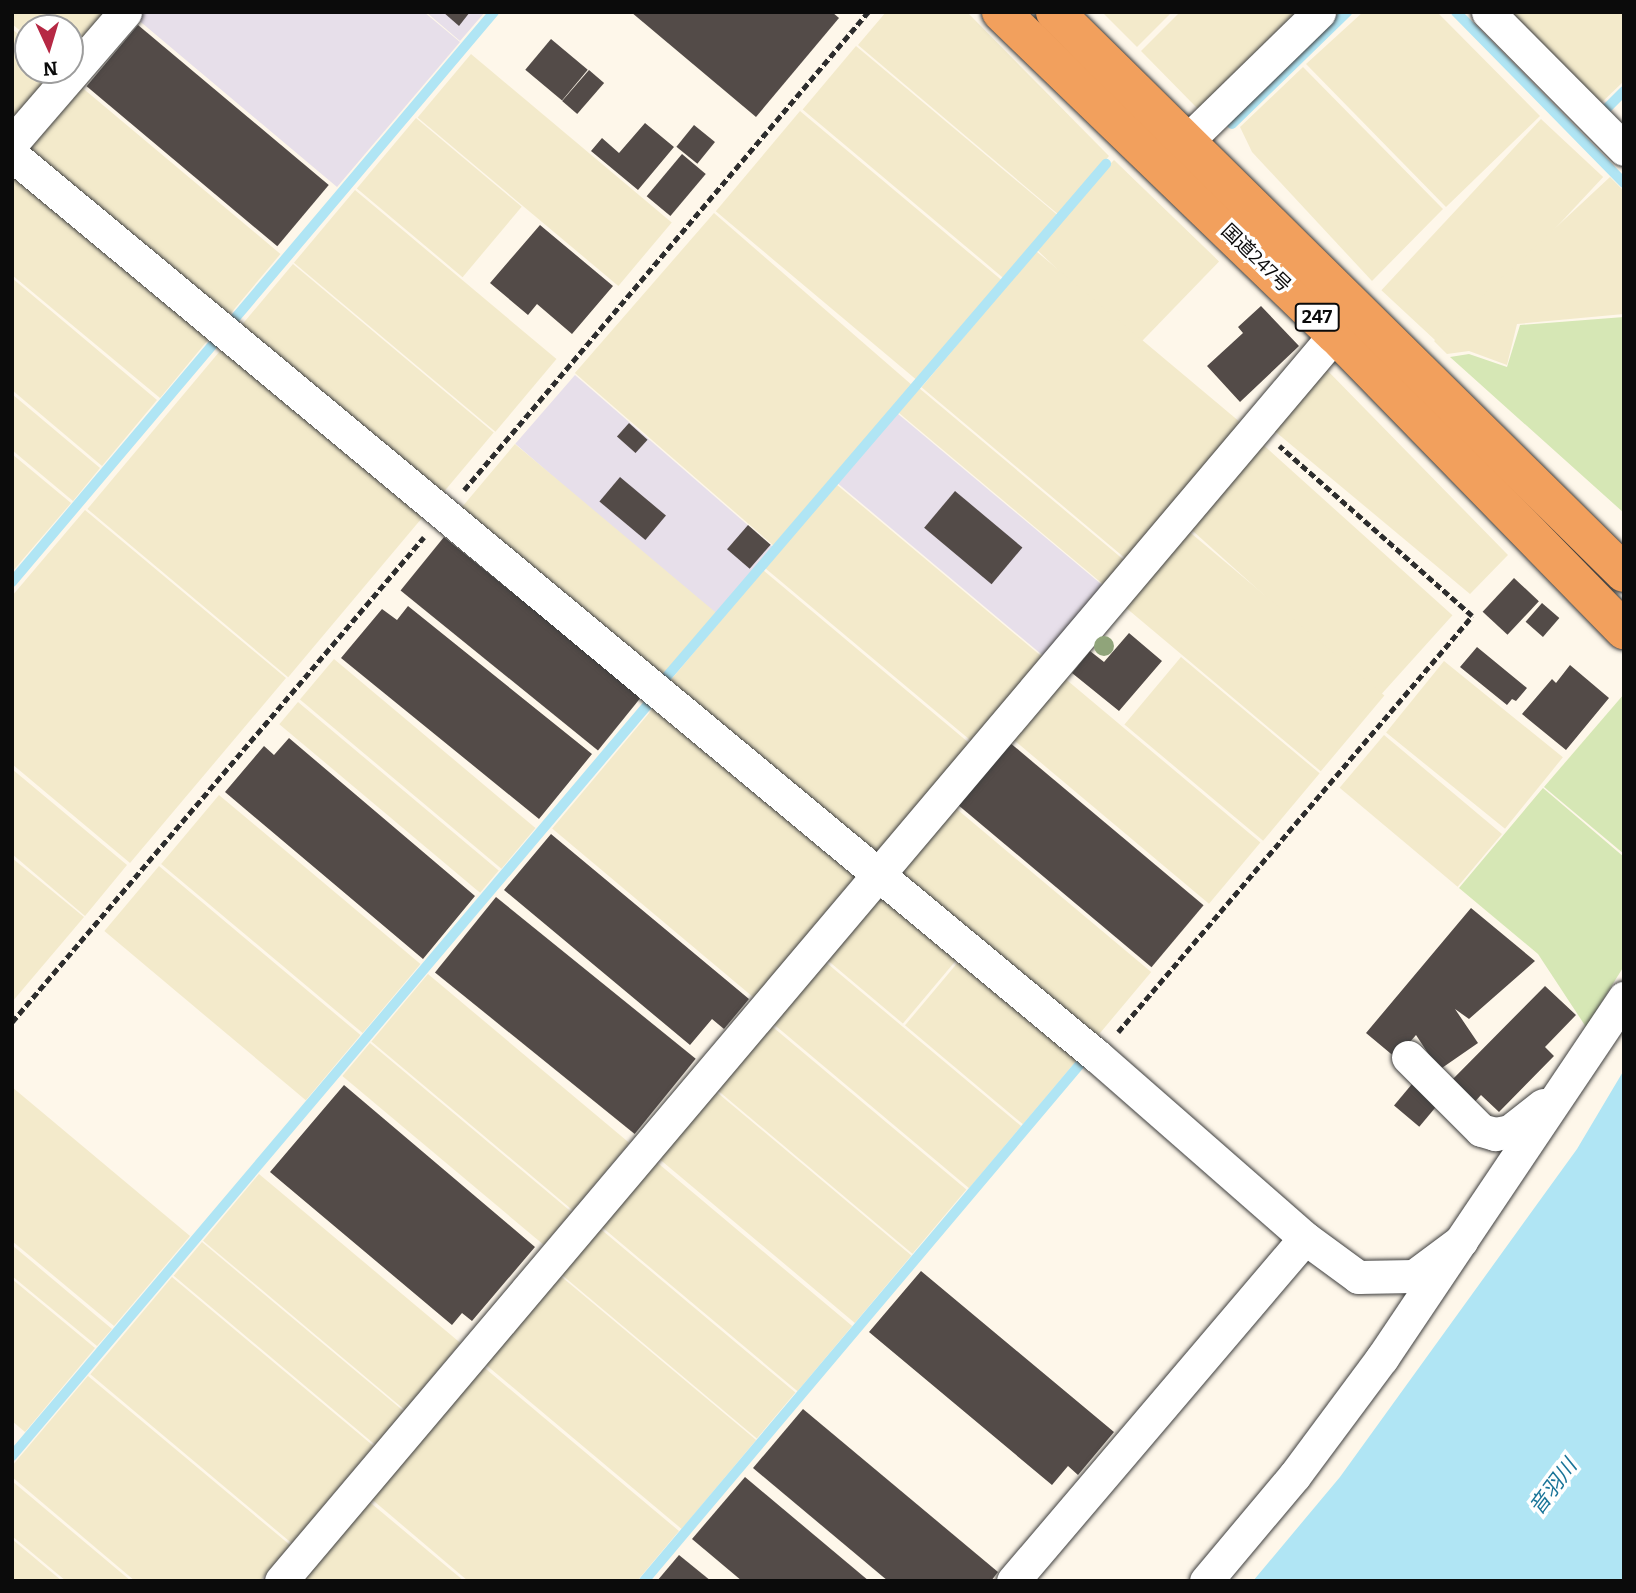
<!DOCTYPE html>
<html>
<head>
<meta charset="utf-8">
<style>
  body { margin:0 }
  #map { position:relative; width:1636px; height:1593px; overflow:hidden; background:#fef7ea; font-family:Bitter,"Noto Sans JP",serif }
  div>[style] { position:absolute }
  [style*='--x'] { left:calc(var(--x)*1px); top:calc(var(--y)*1px); width:calc(var(--w)*1px); rotate:calc(var(--a)*1deg) }
  .industrial>* { inset:0; background:#e7dfea; transform-origin:0 0 }
  .farmland>* { inset:0; background:#f3eacb; transform-origin:0 0 }
  .green>* { inset:0; background:#d6e7b5 }
  .water>* { inset:0; background:#b0e5f4 }
  .stream>* { height:10px; margin:-5px; padding:0 5px; transform-origin:5px; border-radius:5px; background:#b0e5f4 }
  .building>* { inset:0; background:#534b48; transform-origin:0 0 }
  .path>* { height:4.5px; margin-top:-2.25px; transform-origin:0; background:repeating-linear-gradient(90deg,#2d2d2d 0 7px,transparent 0 10.5px) }
  .roads { filter:drop-shadow(0 0 2px #3e3e3e) drop-shadow(0 0 2px #3e3e3e) }
  .minor>* { height:33px; margin:-16.5px; padding:0 16.5px; transform-origin:16.5px; border-radius:16.5px; background:#fff }
  .trunk>* { height:38px; margin:-19px; padding:0 19px; transform-origin:19px; border-radius:19px; background:#f2a05d }
  .trees>* { width:20px; height:20px; margin:-10px; border-radius:50%; background:#90a47a }
  span { translate:-50% -50%; white-space:nowrap; text-align:center; line-height:1.15; -webkit-text-stroke:7px #fff; paint-order:stroke }
  .shield-label span { padding:2px 5px; background:#fff; border:2px solid; border-radius:5px; -webkit-text-stroke-width:0 }
  .shield-label { font-size:18px; color:#0b0b0b; font-weight:700 }
  .street-label { font-size:19px; color:#0b0b0b }
  .water-label { font-size:21px; color:#197498; font-style:italic }
  .frame { position:absolute; inset:0; border:14px solid #0b0b0b; pointer-events:none }
  .north { position:absolute; left:14px; top:14px; width:70px; height:70px; box-sizing:border-box; background:#fff; border:2px solid #9d9d9d; border-radius:50%; rotate:176deg; font-size:19px; font-weight:700; line-height:28px; text-align:center; color:#0b0b0b }
  .north::after { content:''; display:block; margin:auto; width:24px; height:32px; background:#b62844; clip-path:polygon(50% 0,100% 100%,50% 72%,0 100%) }
</style>
</head>
<body>
<div id="map">
  <div class="industrial">
    <i style="clip-path:polygon(140px 12px,424px 12px,460px 42px,337px 187px,136px 18px)"></i>
    <i style="clip-path:polygon(426px 12px,485px 12px,460px 41px)"></i>
    <i style="left:575px;top:375px;width:263px;height:91px;rotate:41deg"></i>
    <i style="left:897px;top:413px;width:272px;height:92px;rotate:40deg"></i>
  </div>
  <div class="farmland">
    <i style="clip-path:polygon(12px 12px,109px 12px,70px 59px,70px 28px,28px 28px,28px 37px,12px 24px)"></i>
    <i style="clip-path:polygon(886px 12px,967px 12px,1109px 156px,1059px 215px,858px 45px)"></i>
    <i style="clip-path:polygon(1102px 12px,1172px 12px,1137px 47px)"></i>
    <i style="clip-path:polygon(1180px 12px,1296px 12px,1198px 109px,1141px 51px)"></i>
    <i style="clip-path:polygon(1363px 12px,1437px 12px,1540px 116px,1446px 207px,1306px 64px)"></i>
    <i style="clip-path:polygon(1505px 12px,1624px 12px,1624px 81px,1598px 106px)"></i>
    <i style="clip-path:polygon(12px 29px,28px 42px,28px 70px,61px 70px,12px 127px)"></i>
    <i style="left:856px;top:46px;width:263px;height:83px;rotate:40deg"></i>
    <i style="left:471px;top:54px;width:262px;height:83px;rotate:40deg"></i>
    <i style="clip-path:polygon(1303px 67px,1443px 209px,1372px 281px,1252px 152px,1240px 127px)"></i>
    <i style="left:79px;top:85px;width:263px;height:84px;rotate:40deg"></i>
    <i style="left:800px;top:111px;width:265px;height:131px;rotate:40deg"></i>
    <i style="left:416px;top:118px;width:138px;height:92px;rotate:40deg"></i>
    <i style="left:1541px;top:119px;width:85px;height:234px;rotate:43deg"></i>
    <i style="left:1114px;top:160px;width:146px;height:118px;rotate:44deg"></i>
    <i style="clip-path:polygon(12px 167px,212px 335px,160px 398px,12px 275px)"></i>
    <i style="clip-path:polygon(1610px 177px,1624px 191px,1624px 314px,1517px 324px,1507px 365px,1469px 351px,1447px 354px,1434px 341px)"></i>
    <i style="left:355px;top:190px;width:263px;height:95px;rotate:40deg"></i>
    <i style="left:714px;top:213px;width:263px;height:212px;rotate:41deg"></i>
    <i style="left:1036px;top:251px;width:272px;height:178px;rotate:40deg"></i>
    <i style="left:293px;top:264px;width:262px;height:85px;rotate:40deg"></i>
    <i style="clip-path:polygon(12px 278px,157px 400px,102px 466px,12px 390px)"></i>
    <i style="left:225px;top:345px;width:262px;height:214px;rotate:40deg"></i>
    <i style="clip-path:polygon(1323px 366px,1508px 555px,1470px 594px,1271px 428px)"></i>
    <i style="left:919px;top:388px;width:271px;height:32px;rotate:40deg"></i>
    <i style="clip-path:polygon(12px 394px,100px 468px,73px 501px,12px 450px)"></i>
    <i style="left:1260px;top:442px;width:259px;height:111px;rotate:42deg"></i>
    <i style="left:515px;top:444px;width:264px;height:85px;rotate:40deg"></i>
    <i style="clip-path:polygon(12px 454px,71px 503px,12px 572px)"></i>
    <i style="left:836px;top:484px;width:272px;height:110px;rotate:40deg"></i>
    <i style="clip-path:polygon(85px 510px,286px 678px,130px 863px,12px 764px,12px 596px)"></i>
    <i style="left:1186px;top:529px;width:259px;height:99px;rotate:40deg"></i>
    <i style="left:763px;top:570px;width:271px;height:149px;rotate:40deg"></i>
    <i style="left:1181px;top:657px;width:181px;height:88px;rotate:40deg"></i>
    <i style="left:334px;top:659px;width:263px;height:53px;rotate:40deg"></i>
    <i style="left:1444px;top:661px;width:153px;height:92px;rotate:39deg"></i>
    <i style="left:1062px;top:676px;width:259px;height:80px;rotate:40deg"></i>
    <i style="left:298px;top:702px;width:262px;height:29px;rotate:40deg"></i>
    <i style="left:655px;top:706px;width:263px;height:160px;rotate:40deg"></i>
    <i style="left:1384px;top:735px;width:154px;height:69px;rotate:40deg"></i>
    <i style="clip-path:polygon(12px 769px,127px 865px,85px 916px,12px 854px)"></i>
    <i style="left:219px;top:795px;width:263px;height:90px;rotate:40deg"></i>
    <i style="left:952px;top:805px;width:260px;height:86px;rotate:40deg"></i>
    <i style="clip-path:polygon(12px 858px,84px 917px,12px 1002px)"></i>
    <i style="left:159px;top:866px;width:263px;height:85px;rotate:40deg"></i>
    <i style="left:878px;top:893px;width:103px;height:84px;rotate:40deg"></i>
    <i style="left:822px;top:959px;width:260px;height:81px;rotate:40deg"></i>
    <i style="left:959px;top:961px;width:154px;height:84px;rotate:40deg"></i>
    <i style="left:428px;top:974px;width:263px;height:88px;rotate:40deg"></i>
    <i style="left:768px;top:1023px;width:259px;height:84px;rotate:40deg"></i>
    <i style="left:370px;top:1043px;width:263px;height:43px;rotate:40deg"></i>
    <i style="clip-path:polygon(12px 1087px,190px 1236px,114px 1326px,12px 1241px)"></i>
    <i style="left:713px;top:1089px;width:259px;height:88px;rotate:40deg"></i>
    <i style="left:653px;top:1159px;width:260px;height:85px;rotate:40deg"></i>
    <i style="left:259px;top:1174px;width:263px;height:87px;rotate:40deg"></i>
    <i style="left:597px;top:1226px;width:259px;height:60px;rotate:40deg"></i>
    <i style="left:202px;top:1242px;width:263px;height:44px;rotate:40deg"></i>
    <i style="clip-path:polygon(12px 1245px,112px 1329px,97px 1346px,12px 1276px)"></i>
    <i style="left:557px;top:1273px;width:260px;height:116px;rotate:40deg"></i>
    <i style="left:172px;top:1277px;width:263px;height:127px;rotate:40deg"></i>
    <i style="clip-path:polygon(12px 1279px,95px 1348px,25px 1432px,12px 1421px)"></i>
    <i style="clip-path:polygon(480px 1364px,679px 1531px,637px 1581px,468px 1581px,368px 1496px)"></i>
    <i style="clip-path:polygon(88px 1376px,290px 1545px,260px 1581px,135px 1581px,12px 1477px,12px 1466px)"></i>
    <i style="clip-path:polygon(12px 1481px,131px 1581px,66px 1581px,12px 1536px)"></i>
    <i style="clip-path:polygon(366px 1499px,464px 1581px,297px 1581px)"></i>
    <i style="clip-path:polygon(12px 1539px,62px 1581px,12px 1581px)"></i>
  </div>
  <div class="green">
    <i style="clip-path:polygon(1624px 317px,1624px 513px,1450px 357px,1469px 354px,1507px 367px,1520px 325px)"></i>
    <i style="clip-path:polygon(1624px 694px,1624px 854px,1544px 787px)"></i>
    <i style="clip-path:polygon(1543px 788px,1624px 857px,1624px 966px,1586px 1027px,1538px 954px,1459px 888px)"></i>
  </div>
  <div class="water">
    <i style="clip-path:polygon(1624px 1070px,1624px 1581px,1253px 1581px,1340px 1477px,1577px 1149px)"></i>
  </div>
  <div class="stream">
    <i style="--x:1456;--y:12;--w:240;--a:45.5"></i>
    <i style="--x:1604;--y:111;--w:28;--a:-45"></i>
    <i style="--x:1232;--y:124;--w:161;--a:-44.2"></i>
    <i style="--x:12;--y:582;--w:746;--a:-49.78"></i>
    <i style="--x:663;--y:681;--w:681;--a:-49.41"></i>
    <i style="--x:12;--y:1456;--w:988;--a:-49.76"></i>
    <i style="--x:644;--y:1581;--w:678;--a:-49.85"></i>
  </div>
  <div class="building">
    <i style="clip-path:polygon(443px 12px,470px 12px,459px 26px)"></i>
    <i style="clip-path:polygon(631px 12px,832px 12px,839px 18px,756px 117px)"></i>
    <i style="left:138px;top:25px;width:249px;height:80px;rotate:40deg"></i>
    <i style="left:551px;top:39px;width:48px;height:40px;rotate:40deg"></i>
    <i style="left:589px;top:70px;width:20px;height:41px;rotate:41deg"></i>
    <i style="clip-path:polygon(645px 123px,674px 147px,638px 190px,591px 151px,602px 138px,619px 153px)"></i>
    <i style="left:694px;top:125px;width:27px;height:28px;rotate:39deg"></i>
    <i style="left:682px;top:154px;width:31px;height:55px;rotate:40deg"></i>
    <i style="clip-path:polygon(540px 225px,613px 286px,572px 334px,537px 304px,528px 315px,490px 283px)"></i>
    <i style="clip-path:polygon(1261px 306px,1299px 346px,1240px 402px,1207px 366px,1243px 333px,1238px 327px)"></i>
    <i style="left:629px;top:423px;width:25px;height:18px;rotate:42deg"></i>
    <i style="left:620px;top:477px;width:60px;height:32px;rotate:40deg"></i>
    <i style="left:955px;top:491px;width:88px;height:48px;rotate:40deg"></i>
    <i style="left:748px;top:525px;width:30px;height:32px;rotate:41deg"></i>
    <i style="left:444px;top:537px;width:254px;height:69px;rotate:39deg"></i>
    <i style="left:1514px;top:578px;width:34px;height:46px;rotate:43deg"></i>
    <i style="left:1542px;top:603px;width:23px;height:25px;rotate:41deg"></i>
    <i style="clip-path:polygon(408px 606px,592px 754px,539px 819px,341px 658px,382px 609px,397px 620px)"></i>
    <i style="clip-path:polygon(1129px 633px,1162px 661px,1119px 711px,1072px 673px,1090px 651px,1104px 662px)"></i>
    <i style="clip-path:polygon(1477px 647px,1527px 688px,1516px 701px,1512px 699px,1507px 705px,1460px 667px)"></i>
    <i style="clip-path:polygon(1570px 665px,1609px 698px,1566px 750px,1522px 714px,1552px 679px,1556px 683px)"></i>
    <i style="clip-path:polygon(289px 738px,475px 896px,423px 959px,225px 792px,264px 746px,274px 755px)"></i>
    <i style="left:1009px;top:742px;width:254px;height:81px;rotate:40deg"></i>
    <i style="clip-path:polygon(551px 834px,749px 999px,724px 1029px,712px 1019px,690px 1045px,504px 890px)"></i>
    <i style="left:496px;top:897px;width:257px;height:97px;rotate:39deg"></i>
    <i style="clip-path:polygon(1471px 908px,1535px 961px,1469px 1019px,1455px 1009px,1478px 1043px,1439px 1070px,1416px 1035px,1396px 1058px,1366px 1033px)"></i>
    <i style="clip-path:polygon(1545px 986px,1576px 1015px,1545px 1047px,1554px 1056px,1499px 1112px,1481px 1095px,1471px 1106px,1448px 1084px)"></i>
    <i style="left:1412px;top:1084px;width:33px;height:28px;rotate:40deg"></i>
    <i style="clip-path:polygon(344px 1085px,535px 1247px,472px 1321px,462px 1313px,452px 1325px,270px 1172px)"></i>
    <i style="clip-path:polygon(921px 1271px,1114px 1432px,1078px 1475px,1068px 1466px,1052px 1485px,869px 1332px)"></i>
    <i style="clip-path:polygon(803px 1409px,998px 1572px,991px 1581px,888px 1581px,753px 1468px)"></i>
    <i style="clip-path:polygon(745px 1477px,869px 1581px,742px 1581px,692px 1539px)"></i>
    <i style="clip-path:polygon(679px 1555px,711px 1581px,657px 1581px)"></i>
  </div>
  <div class="path">
    <i style="--x:464;--y:490;--w:626;--a:-49.8"></i>
    <i style="--x:12;--y:1022;--w:636;--a:-49.65"></i>
    <i style="--x:1118;--y:1032;--w:546;--a:-49.6"></i>
    <i style="--x:1472;--y:616;--w:257;--a:-138.6"></i>
  </div>
  <div class="roads">
    <div class="minor">
      <i style="--x:1488;--y:12;--w:193;--a:45.2"></i>
      <i style="--x:1186;--y:142;--w:186;--a:-44.3"></i>
      <i style="--x:12;--y:143;--w:173;--a:-49.2"></i>
      <i style="--x:12;--y:155;--w:1410;--a:39.71"></i>
      <i style="--x:1097;--y:1056;--w:276;--a:41.2"></i>
      <i style="--x:1305;--y:1238;--w:66;--a:36.3"></i>
      <i style="--x:1358;--y:1277;--w:56;--a:-1"></i>
      <i style="--x:1414;--y:1276;--w:59;--a:-36.7"></i>
      <i style="--x:1408;--y:1057;--w:103;--a:45"></i>
      <i style="--x:1481;--y:1130;--w:15;--a:16"></i>
      <i style="--x:1495;--y:1134;--w:15;--a:-11"></i>
      <i style="--x:1510;--y:1131;--w:42;--a:-38.2"></i>
      <i style="--x:281;--y:1581;--w:1633;--a:-49.79"></i>
      <i style="--x:1013;--y:1581;--w:450;--a:-49.6"></i>
      <i style="--x:1206;--y:1581;--w:138;--a:-50"></i>
      <i style="--x:1295;--y:1475;--w:146;--a:-53.4"></i>
      <i style="--x:1382;--y:1358;--w:434;--a:-56.1"></i>
    </div>
    <div class="trunk">
      <i style="--x:1001;--y:12;--w:464;--a:44"></i>
      <i style="--x:1335;--y:334;--w:414;--a:45.7"></i>
      <i style="--x:1055;--y:12;--w:799;--a:44.59"></i>
    </div>
  </div>
  <div class="trees">
    <i style="left:1104px;top:646px"></i>
  </div>
  <div class="shield-label">
    <span style="left:1317px;top:317px">247</span>
  </div>
  <div class="street-label">
    <span style="left:1256px;top:258px;rotate:44deg">国道247号</span>
  </div>
  <div class="water-label">
    <span style="left:1553px;top:1487px;rotate:-53deg">音羽川</span>
  </div>
  <div class="frame"></div>
  <div class="north">N</div>
</div>
</body>
</html>
